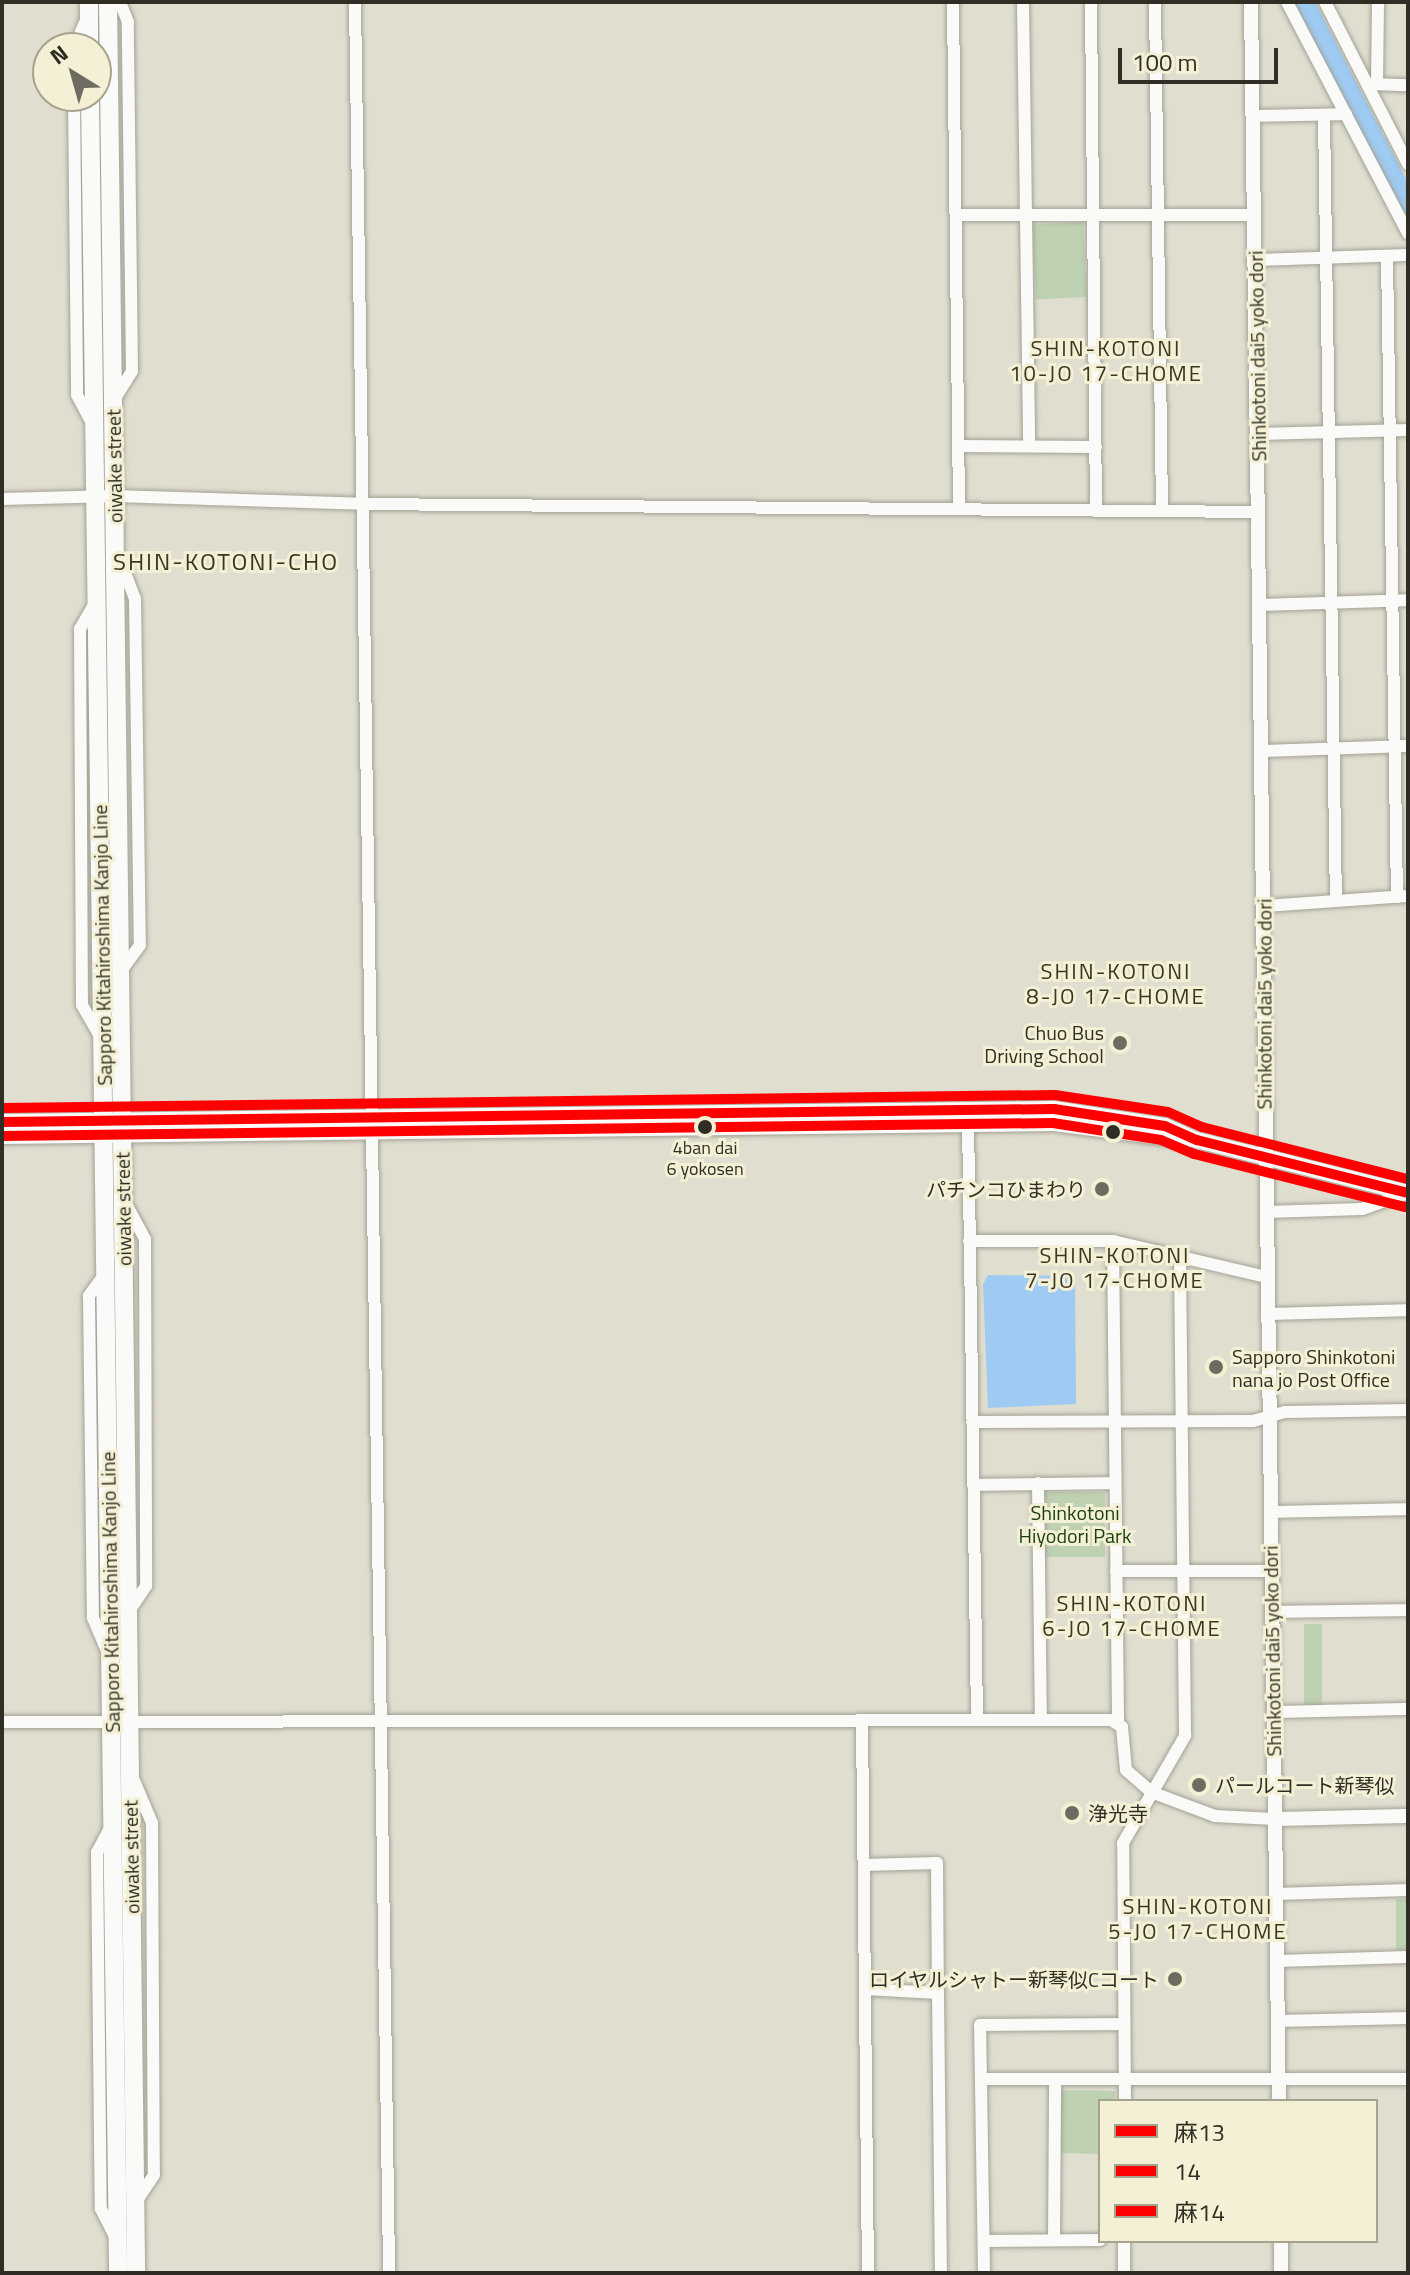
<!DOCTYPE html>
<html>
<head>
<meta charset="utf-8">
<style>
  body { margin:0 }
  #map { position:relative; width:1410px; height:2275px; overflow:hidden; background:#e0decf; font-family:"Titillium Web","Noto Sans JP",sans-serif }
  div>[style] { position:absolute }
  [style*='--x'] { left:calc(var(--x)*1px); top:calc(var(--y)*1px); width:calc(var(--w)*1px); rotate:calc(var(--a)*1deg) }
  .green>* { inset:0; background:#bed1b2; transform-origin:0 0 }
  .water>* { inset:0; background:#9fcaf1 }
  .river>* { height:20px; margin:-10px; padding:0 10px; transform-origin:10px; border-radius:10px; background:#9fcaf1 }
  .roads { filter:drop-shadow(0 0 2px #a3a296) drop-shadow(0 0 2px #a3a296) }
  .minor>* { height:12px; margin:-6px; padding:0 6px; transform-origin:6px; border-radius:6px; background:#fafaf8 }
  .tertiary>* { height:14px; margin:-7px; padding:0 7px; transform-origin:7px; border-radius:7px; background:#fafaf8 }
  .secondary>* { height:16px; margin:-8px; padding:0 8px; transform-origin:8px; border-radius:8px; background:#fafaf8 }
  .primary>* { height:18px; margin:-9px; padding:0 9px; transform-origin:9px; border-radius:9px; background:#fafaf8 }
  .bus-1>* { height:10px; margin:-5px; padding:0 5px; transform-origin:5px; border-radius:5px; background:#f00 }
  .bus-2>* { height:10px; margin:-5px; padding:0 5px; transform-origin:5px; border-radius:5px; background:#f00 }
  .bus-3>* { height:10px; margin:-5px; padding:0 5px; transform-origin:5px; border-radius:5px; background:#f00 }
  .dots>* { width:22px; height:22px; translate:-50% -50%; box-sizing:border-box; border:4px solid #f4f0d5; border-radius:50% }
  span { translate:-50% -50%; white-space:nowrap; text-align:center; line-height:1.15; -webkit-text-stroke:6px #f4f0d5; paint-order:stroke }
  .bus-label { font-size:18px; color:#302e24 }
  .street-label { font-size:20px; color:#302e24 }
  .poi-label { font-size:20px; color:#302e24 }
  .right { translate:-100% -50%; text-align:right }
  .left { translate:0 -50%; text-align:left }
  .park-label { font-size:20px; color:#1a3e11 }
  .neighbourhood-label { font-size:22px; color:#3a3621; letter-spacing:2px }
  .quarter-label { font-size:24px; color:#3a3621; letter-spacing:2px }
  .frame { position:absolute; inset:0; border:4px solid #302e24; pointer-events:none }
  .legend { position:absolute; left:1098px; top:2099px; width:280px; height:144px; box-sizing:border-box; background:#f4f0d5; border:2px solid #a6a28e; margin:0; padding:10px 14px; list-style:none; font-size:24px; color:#302e24 }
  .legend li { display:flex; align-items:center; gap:16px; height:40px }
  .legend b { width:40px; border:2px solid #a6a28e }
  .north { position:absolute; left:32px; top:32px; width:80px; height:80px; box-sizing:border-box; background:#f4f0d5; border:2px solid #a6a28e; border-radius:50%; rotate:323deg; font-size:22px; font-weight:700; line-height:32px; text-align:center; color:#302e24 }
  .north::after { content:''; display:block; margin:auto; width:28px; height:36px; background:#6e6c60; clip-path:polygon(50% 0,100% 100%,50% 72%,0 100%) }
  .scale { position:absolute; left:1118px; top:48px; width:160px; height:36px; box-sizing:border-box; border:4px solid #302e24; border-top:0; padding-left:10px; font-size:24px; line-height:28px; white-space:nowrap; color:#302e24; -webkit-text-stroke:6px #f4f0d5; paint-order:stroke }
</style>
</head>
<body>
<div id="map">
  <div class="green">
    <i style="left:1083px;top:222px;width:75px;height:51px;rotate:87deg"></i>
    <i style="left:1044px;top:1492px;width:61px;height:65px"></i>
    <i style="left:1304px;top:1624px;width:18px;height:82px"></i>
    <i style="left:1396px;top:1899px;width:12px;height:51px"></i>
    <i style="clip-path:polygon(1060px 2090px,1115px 2091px,1115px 2101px,1100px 2101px,1100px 2154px,1060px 2153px)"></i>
  </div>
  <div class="water">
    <i style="clip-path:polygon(988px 1275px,1075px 1276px,1076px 1404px,988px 1408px,983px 1284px)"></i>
  </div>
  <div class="river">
    <i style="--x:1304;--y:2;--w:227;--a:62.8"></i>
  </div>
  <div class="roads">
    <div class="minor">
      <i style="--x:355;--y:2;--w:2271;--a:89.14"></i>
      <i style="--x:953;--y:2;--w:507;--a:89.32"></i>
      <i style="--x:1023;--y:2;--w:444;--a:89.2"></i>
      <i style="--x:1091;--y:2;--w:509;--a:89.44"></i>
      <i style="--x:1155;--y:2;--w:509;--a:89.21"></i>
      <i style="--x:1287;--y:2;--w:261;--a:62.4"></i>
      <i style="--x:1325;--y:2;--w:182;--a:62.9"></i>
      <i style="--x:74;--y:48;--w:28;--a:-67"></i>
      <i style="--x:1371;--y:84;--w:37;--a:2"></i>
      <i style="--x:1377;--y:84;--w:82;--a:-89.3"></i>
      <i style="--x:74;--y:96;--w:299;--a:89.4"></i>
      <i style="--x:77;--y:395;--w:34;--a:62"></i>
      <i style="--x:1324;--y:115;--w:786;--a:89.13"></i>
      <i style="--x:1253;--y:116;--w:93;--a:-1.2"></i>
      <i style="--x:956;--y:215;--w:299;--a:0"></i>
      <i style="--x:1387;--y:256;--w:641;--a:89.11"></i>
      <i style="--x:1255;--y:260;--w:153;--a:-1.9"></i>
      <i style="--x:114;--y:400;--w:34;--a:-58"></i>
      <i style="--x:132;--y:371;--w:349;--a:-90.7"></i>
      <i style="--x:128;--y:22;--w:22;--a:-112"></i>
      <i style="--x:1259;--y:434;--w:149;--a:-1.5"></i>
      <i style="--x:958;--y:446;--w:138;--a:0.4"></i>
      <i style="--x:2;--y:499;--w:112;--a:-1.5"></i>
      <i style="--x:114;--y:496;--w:248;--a:1.8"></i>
      <i style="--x:362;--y:504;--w:897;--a:0.51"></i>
      <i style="--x:118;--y:554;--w:48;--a:69.3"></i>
      <i style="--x:135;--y:599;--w:346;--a:89.2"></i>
      <i style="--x:140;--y:945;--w:34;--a:126"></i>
      <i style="--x:95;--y:603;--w:30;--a:120"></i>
      <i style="--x:80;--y:629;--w:376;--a:89.7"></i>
      <i style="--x:82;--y:1005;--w:36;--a:60"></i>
      <i style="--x:1260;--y:605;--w:148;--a:-1.9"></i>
      <i style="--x:1262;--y:751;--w:146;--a:-2"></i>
      <i style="--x:1264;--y:906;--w:144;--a:-4"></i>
      <i style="--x:968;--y:1119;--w:601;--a:89.14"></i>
      <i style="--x:124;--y:1200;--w:44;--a:61.7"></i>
      <i style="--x:145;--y:1239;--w:347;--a:89.8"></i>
      <i style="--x:146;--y:1586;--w:30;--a:124"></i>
      <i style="--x:1266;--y:1212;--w:96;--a:-1.8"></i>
      <i style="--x:1362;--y:1209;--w:49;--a:-19.2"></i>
      <i style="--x:969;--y:1241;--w:144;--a:0"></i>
      <i style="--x:1113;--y:1241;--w:158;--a:13.2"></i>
      <i style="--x:1113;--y:1241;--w:482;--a:89.4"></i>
      <i style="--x:104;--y:1275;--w:26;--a:126"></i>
      <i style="--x:89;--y:1296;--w:322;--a:89.3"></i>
      <i style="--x:93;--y:1618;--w:33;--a:67"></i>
      <i style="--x:1267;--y:1314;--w:141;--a:-1.6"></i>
      <i style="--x:972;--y:1422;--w:281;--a:-0.2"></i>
      <i style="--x:1253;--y:1421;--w:33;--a:-16"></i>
      <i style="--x:1285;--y:1412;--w:123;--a:-0.9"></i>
      <i style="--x:1038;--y:1483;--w:237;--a:89.3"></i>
      <i style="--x:973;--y:1485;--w:142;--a:-0.8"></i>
      <i style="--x:1270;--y:1512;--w:138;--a:-1.2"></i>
      <i style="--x:1116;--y:1571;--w:155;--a:0"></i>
      <i style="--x:1272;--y:1612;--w:136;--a:-0.8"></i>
      <i style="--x:1273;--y:1712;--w:135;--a:-1.3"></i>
      <i style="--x:862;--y:1720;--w:553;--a:89.38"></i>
      <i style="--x:2;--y:1722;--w:1109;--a:-0.1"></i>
      <i style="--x:1111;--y:1720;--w:13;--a:32"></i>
      <i style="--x:1122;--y:1727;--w:43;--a:84.7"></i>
      <i style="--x:1126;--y:1770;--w:33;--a:41"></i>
      <i style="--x:1151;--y:1792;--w:68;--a:20.6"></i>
      <i style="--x:1215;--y:1816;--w:59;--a:2.9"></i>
      <i style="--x:133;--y:1778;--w:49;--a:67.1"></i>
      <i style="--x:152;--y:1823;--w:352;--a:89.7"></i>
      <i style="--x:154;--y:2175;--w:32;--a:124"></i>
      <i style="--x:111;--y:1826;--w:30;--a:118"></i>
      <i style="--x:97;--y:1852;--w:357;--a:89.4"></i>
      <i style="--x:101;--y:2209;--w:30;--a:63"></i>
      <i style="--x:864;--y:1865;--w:73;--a:-1.6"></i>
      <i style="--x:937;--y:1863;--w:130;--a:89.6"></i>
      <i style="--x:1276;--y:1894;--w:132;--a:-1.7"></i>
      <i style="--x:1277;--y:1961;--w:131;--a:-1.7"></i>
      <i style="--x:865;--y:1989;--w:73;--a:3.1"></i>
      <i style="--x:938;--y:1993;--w:280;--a:89.4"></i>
      <i style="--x:1278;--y:2021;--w:130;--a:-1.3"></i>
      <i style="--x:981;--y:2079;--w:427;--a:0"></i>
      <i style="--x:1125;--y:2101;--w:258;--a:-90.4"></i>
      <i style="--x:1123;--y:1843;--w:124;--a:-59.9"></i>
      <i style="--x:1185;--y:1736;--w:479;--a:-90.6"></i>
      <i style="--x:1054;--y:2239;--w:160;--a:-89.6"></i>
      <i style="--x:984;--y:2241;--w:116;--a:-0.5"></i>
      <i style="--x:984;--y:2273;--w:248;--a:-90.9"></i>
      <i style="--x:980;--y:2025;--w:144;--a:-0.4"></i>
      <i style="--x:1124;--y:2273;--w:32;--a:-90"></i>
    </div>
    <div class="tertiary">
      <i style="--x:1251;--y:2;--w:2099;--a:89.24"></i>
      <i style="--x:1274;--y:1819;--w:134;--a:-1.3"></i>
      <i style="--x:1281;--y:2241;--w:32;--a:90"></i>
    </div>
    <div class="secondary">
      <i style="--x:2;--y:1122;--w:1052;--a:-0.71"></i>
      <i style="--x:1054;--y:1109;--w:112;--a:8.7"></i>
      <i style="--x:1165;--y:1126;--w:35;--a:24"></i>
      <i style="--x:1197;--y:1140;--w:218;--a:14.1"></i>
      <i style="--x:2;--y:1136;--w:1052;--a:-0.71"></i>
      <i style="--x:1054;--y:1123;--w:134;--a:7.3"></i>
    </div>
    <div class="primary">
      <i style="--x:89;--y:2;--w:46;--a:90"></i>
      <i style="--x:108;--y:2;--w:2271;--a:89.29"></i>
      <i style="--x:90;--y:96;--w:2177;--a:89.26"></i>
    </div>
  </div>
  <div class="bus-1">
    <i style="--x:2;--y:1122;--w:1052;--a:-0.71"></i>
    <i style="--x:1054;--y:1109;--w:112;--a:8.7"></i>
    <i style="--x:1165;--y:1126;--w:35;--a:24"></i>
    <i style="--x:1197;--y:1140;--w:218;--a:14.1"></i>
  </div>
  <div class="bus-2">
    <i style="--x:2;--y:1136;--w:1051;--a:-0.71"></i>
    <i style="--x:1053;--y:1123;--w:109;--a:8.9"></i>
    <i style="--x:1161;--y:1140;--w:36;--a:23"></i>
    <i style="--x:1194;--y:1154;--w:218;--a:14.1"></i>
  </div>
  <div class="bus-3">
    <i style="--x:2;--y:1108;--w:1053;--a:-0.71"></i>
    <i style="--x:1055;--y:1095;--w:114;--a:8.6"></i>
    <i style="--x:1168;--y:1112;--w:37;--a:24"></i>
    <i style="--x:1202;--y:1127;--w:212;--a:14.2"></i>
  </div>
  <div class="dots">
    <i style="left:1120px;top:1043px;background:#6e6c60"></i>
    <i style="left:705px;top:1127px;background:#302e24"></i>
    <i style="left:1113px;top:1132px;background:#302e24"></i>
    <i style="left:1102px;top:1189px;background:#6e6c60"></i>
    <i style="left:1216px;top:1367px;background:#6e6c60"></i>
    <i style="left:1199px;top:1785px;background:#6e6c60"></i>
    <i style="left:1072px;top:1813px;background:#6e6c60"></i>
    <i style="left:1175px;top:1979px;background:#6e6c60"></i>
  </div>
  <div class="bus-label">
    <span style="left:705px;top:1159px">4ban dai<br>6 yokosen</span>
  </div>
  <div class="street-label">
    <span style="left:1257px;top:356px;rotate:-91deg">Shinkotoni dai5 yoko dori</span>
    <span style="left:114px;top:466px;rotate:-91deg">oiwake street</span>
    <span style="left:102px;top:945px;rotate:-91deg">Sapporo Kitahiroshima Kanjo Line</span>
    <span style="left:1264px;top:1004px;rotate:-90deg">Shinkotoni dai5 yoko dori</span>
    <span style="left:123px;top:1209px;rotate:-91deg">oiwake street</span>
    <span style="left:110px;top:1592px;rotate:-91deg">Sapporo Kitahiroshima Kanjo Line</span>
    <span style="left:1272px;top:1651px;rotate:-91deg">Shinkotoni dai5 yoko dori</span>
    <span style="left:131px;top:1857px;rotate:-91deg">oiwake street</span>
  </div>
  <div class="poi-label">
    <span class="right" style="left:1104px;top:1044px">Chuo Bus<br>Driving School</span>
    <span class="right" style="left:1086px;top:1189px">パチンコひまわり</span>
    <span class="left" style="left:1232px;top:1368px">Sapporo Shinkotoni<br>nana jo Post Office</span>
    <span class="left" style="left:1215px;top:1785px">パールコート新琴似</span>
    <span class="left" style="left:1088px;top:1813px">浄光寺</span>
    <span class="right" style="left:1159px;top:1979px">ロイヤルシャトー新琴似Cコート</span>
  </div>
  <div class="park-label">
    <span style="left:1075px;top:1524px">Shinkotoni<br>Hiyodori Park</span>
  </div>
  <div class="neighbourhood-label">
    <span style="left:1106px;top:361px">SHIN-KOTONI<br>10-JO 17-CHOME</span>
    <span style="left:1116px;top:984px">SHIN-KOTONI<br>8-JO 17-CHOME</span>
    <span style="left:1115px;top:1268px">SHIN-KOTONI<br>7-JO 17-CHOME</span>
    <span style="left:1132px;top:1616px">SHIN-KOTONI<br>6-JO 17-CHOME</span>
    <span style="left:1198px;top:1919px">SHIN-KOTONI<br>5-JO 17-CHOME</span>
  </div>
  <div class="quarter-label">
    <span style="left:226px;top:562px">SHIN-KOTONI-CHO</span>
  </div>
  <div class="frame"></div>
  <ul class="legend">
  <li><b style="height:10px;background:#f00"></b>麻13</li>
  <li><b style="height:10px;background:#f00"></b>14</li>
  <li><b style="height:10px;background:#f00"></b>麻14</li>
  </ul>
  <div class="north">N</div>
  <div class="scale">100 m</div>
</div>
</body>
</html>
